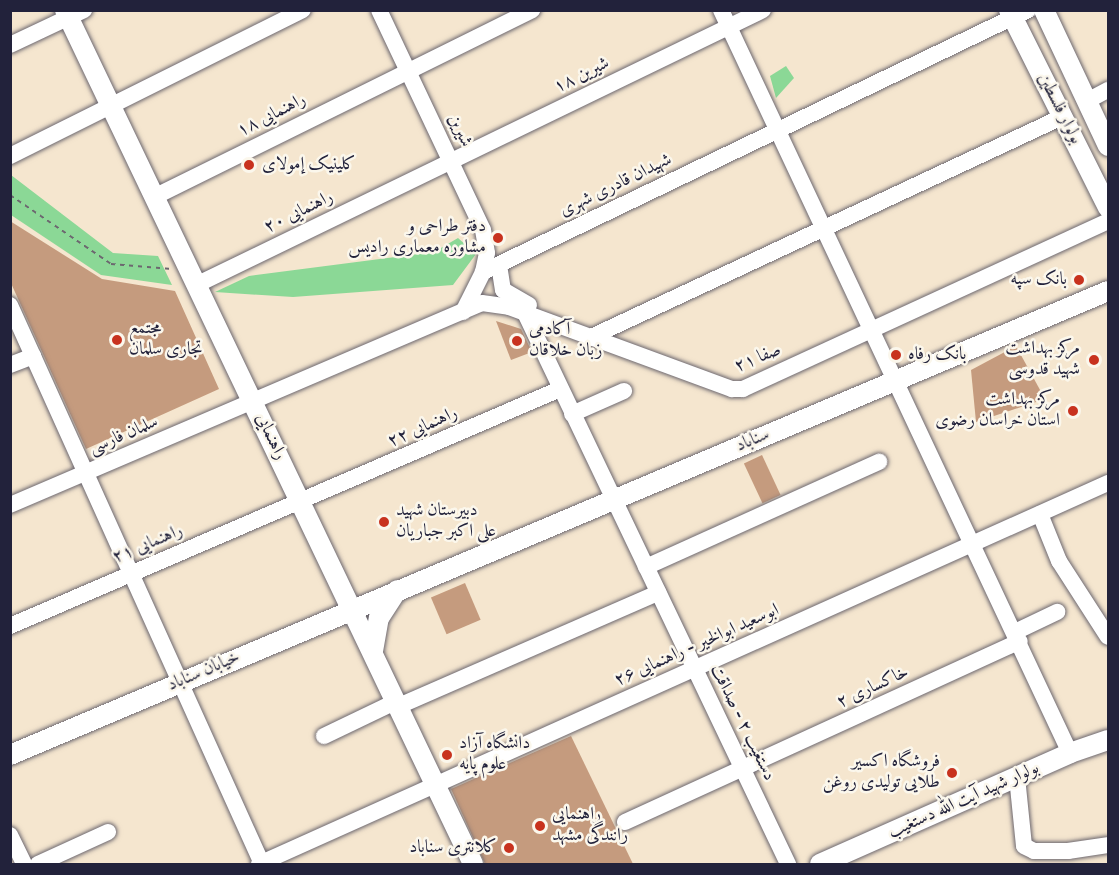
<!DOCTYPE html>
<html>
<head>
<meta charset="utf-8">
<style>
  body { margin:0 }
  #map { position:relative; width:1119px; height:875px; overflow:hidden; background:#f5e6cf; font-family:"IM FELL English",Amiri,serif }
  div>[style] { position:absolute }
  [style*='--x'] { left:calc(var(--x)*1px); top:calc(var(--y)*1px); width:calc(var(--w)*1px); rotate:calc(var(--a)*1deg) }
  .green>* { inset:0; background:#8bd896 }
  .building>* { inset:0; background:#c59b7e; transform-origin:0 0 }
  .path>* { height:2px; margin-top:-1px; transform-origin:0; background:repeating-linear-gradient(90deg,#6c676f 0 4.5px,transparent 0 9px) }
  .roads { filter:drop-shadow(0 0 2px #6c676f) drop-shadow(0 0 2px #6c676f) }
  .minor>* { height:16px; margin:-8px; padding:0 8px; transform-origin:8px; border-radius:8px; background:#fff }
  .major>* { height:20px; margin:-10px; padding:0 10px; transform-origin:10px; border-radius:10px; background:#fff }
  .dots>* { width:16px; height:16px; translate:-50% -50%; box-sizing:border-box; border:3px solid #fbf7ec; border-radius:50% }
  span { translate:-50% -50%; white-space:nowrap; text-align:center; line-height:1.15; -webkit-text-stroke:5px #fbf7ec; paint-order:stroke }
  .street-label { font-size:18px; color:#22223b }
  .poi-label { font-size:18px; color:#22223b }
  .left { translate:0 -50%; text-align:left }
  .right { translate:-100% -50%; text-align:right }
  .frame { position:absolute; inset:0; border:12px solid #22223b; pointer-events:none }
</style>
</head>
<body>
<div id="map">
  <div class="green">
    <i style="clip-path:polygon(786px 66px,794px 78px,776px 98px,770px 76px)"></i>
    <i style="clip-path:polygon(11px 175px,113px 253px,158px 256px,172px 285px,101px 275px,11px 215px)"></i>
    <i style="clip-path:polygon(458px 238px,476px 254px,453px 285px,293px 297px,215px 292px,249px 276px,434px 252px)"></i>
  </div>
  <div class="building">
    <i style="clip-path:polygon(10px 221px,102px 279px,175px 291px,219px 389px,86px 449px,10px 281px)"></i>
    <i style="clip-path:polygon(496px 321px,521px 329px,532px 352px,511px 360px)"></i>
    <i style="clip-path:polygon(1016px 346px,1045px 399px,976px 422px,971px 370px)"></i>
    <i style="left:762px;top:455px;width:44px;height:20px;rotate:65deg"></i>
    <i style="left:465px;top:583px;width:40px;height:37px;rotate:67deg"></i>
    <i style="clip-path:polygon(571px 736px,633px 864px,485px 864px,451px 789px)"></i>
  </div>
  <div class="path">
    <i style="--x:10;--y:195;--w:122;--a:34.3"></i>
    <i style="--x:111;--y:264;--w:61;--a:4.7"></i>
  </div>
  <div class="roads">
    <div class="minor">
      <i style="--x:379;--y:10;--w:243;--a:64.7"></i>
      <i style="--x:483;--y:230;--w:23;--a:80"></i>
      <i style="--x:487;--y:253;--w:19;--a:102"></i>
      <i style="--x:721;--y:10;--w:821;--a:64.84"></i>
      <i style="--x:10;--y:45;--w:82;--a:-25.3"></i>
      <i style="--x:1087;--y:101;--w:24;--a:-28"></i>
      <i style="--x:10;--y:156;--w:327;--a:-26.5"></i>
      <i style="--x:154;--y:197;--w:422;--a:-26.3"></i>
      <i style="--x:499;--y:265;--w:25;--a:81"></i>
      <i style="--x:503;--y:290;--w:30;--a:30"></i>
      <i style="--x:196;--y:285;--w:630;--a:-25.87"></i>
      <i style="--x:10;--y:305;--w:613;--a:65.73"></i>
      <i style="--x:463;--y:312;--w:45;--a:-63.4"></i>
      <i style="--x:483;--y:272;--w:605;--a:-25.68"></i>
      <i style="--x:525;--y:313;--w:611;--a:64.48"></i>
      <i style="--x:589;--y:338;--w:522;--a:-25.04"></i>
      <i style="--x:10;--y:365;--w:25;--a:-21"></i>
      <i style="--x:572;--y:414;--w:57;--a:-23.9"></i>
      <i style="--x:10;--y:505;--w:513;--a:-23.17"></i>
      <i style="--x:482;--y:303;--w:27;--a:8"></i>
      <i style="--x:509;--y:307;--w:238;--a:20.2"></i>
      <i style="--x:732;--y:389;--w:11;--a:0"></i>
      <i style="--x:743;--y:389;--w:402;--a:-24.7"></i>
      <i style="--x:1040;--y:514;--w:51;--a:68"></i>
      <i style="--x:1059;--y:561;--w:90;--a:57.2"></i>
      <i style="--x:646;--y:567;--w:256;--a:-24.3"></i>
      <i style="--x:10;--y:626;--w:599;--a:-23.31"></i>
      <i style="--x:1015;--y:632;--w:47;--a:-25.5"></i>
      <i style="--x:399;--y:706;--w:283;--a:-23.6"></i>
      <i style="--x:324;--y:736;--w:81;--a:-25.6"></i>
      <i style="--x:1017;--y:777;--w:69;--a:84.2"></i>
      <i style="--x:1024;--y:846;--w:11;--a:27"></i>
      <i style="--x:1034;--y:851;--w:34;--a:0"></i>
      <i style="--x:1068;--y:851;--w:40;--a:-8.5"></i>
      <i style="--x:625;--y:822;--w:434;--a:-24.6"></i>
      <i style="--x:10;--y:835;--w:32;--a:64"></i>
      <i style="--x:38;--y:864;--w:77;--a:-24.6"></i>
      <i style="--x:259;--y:864;--w:931;--a:-24.17"></i>
    </div>
    <div class="major">
      <i style="--x:65;--y:10;--w:946;--a:64.46"></i>
      <i style="--x:1009;--y:10;--w:221;--a:63.4"></i>
      <i style="--x:1044;--y:10;--w:150;--a:64.8"></i>
      <i style="--x:373;--y:651;--w:34;--a:-80"></i>
      <i style="--x:379;--y:618;--w:33;--a:-57"></i>
      <i style="--x:10;--y:755;--w:1192;--a:-22.91"></i>
      <i style="--x:820;--y:864;--w:274;--a:-23.9"></i>
      <i style="--x:1070;--y:753;--w:40;--a:-18.9"></i>
    </div>
  </div>
  <div class="dots">
    <i style="left:249px;top:165px;background:#c8321e"></i>
    <i style="left:498px;top:238px;background:#c8321e"></i>
    <i style="left:1079px;top:280px;background:#c8321e"></i>
    <i style="left:117px;top:340px;background:#c8321e"></i>
    <i style="left:517px;top:341px;background:#c8321e"></i>
    <i style="left:896px;top:355px;background:#c8321e"></i>
    <i style="left:1094px;top:360px;background:#c8321e"></i>
    <i style="left:1073px;top:411px;background:#c8321e"></i>
    <i style="left:384px;top:522px;background:#c8321e"></i>
    <i style="left:447px;top:755px;background:#c8321e"></i>
    <i style="left:952px;top:773px;background:#c8321e"></i>
    <i style="left:540px;top:826px;background:#c8321e"></i>
    <i style="left:509px;top:848px;background:#c8321e"></i>
  </div>
  <div class="street-label">
    <span style="left:582px;top:76px;rotate:-26deg">شیرین ۱۸</span>
    <span style="left:1059px;top:109px;rotate:63deg">بولوار فلسطین</span>
    <span style="left:272px;top:116px;rotate:-27deg">راهنمایی ۱۸</span>
    <span style="left:459px;top:131px;rotate:64deg">شیرین</span>
    <span style="left:616px;top:186px;rotate:-26deg">شهیدان قادری شهری</span>
    <span style="left:299px;top:213px;rotate:-26deg">راهنمایی ۲۰</span>
    <span style="left:758px;top:359px;rotate:-22deg">صفا ۲۱</span>
    <span style="left:423px;top:428px;rotate:-24deg">راهنمایی ۲۲</span>
    <span style="left:124px;top:436px;rotate:-23deg">سلمان فارسی</span>
    <span style="left:270px;top:437px;rotate:64deg">راهنمایی</span>
    <span style="left:753px;top:441px;rotate:-23deg">سناباد</span>
    <span style="left:148px;top:545px;rotate:-23deg">راهنمایی ۲۱</span>
    <span style="left:697px;top:646px;rotate:-24deg">ابوسعید ابوالخیر - راهنمایی ۲۶</span>
    <span style="left:204px;top:672px;rotate:-23deg">خیابان سناباد</span>
    <span style="left:873px;top:688px;rotate:-25deg">خاکساری ۲</span>
    <span style="left:742px;top:723px;rotate:64deg">دستغیب ۲ - صداقت</span>
    <span style="left:964px;top:801px;rotate:-24deg">بولوار شهید آیت الله دستغیب</span>
  </div>
  <div class="poi-label">
    <span class="left" style="left:262px;top:165px">کلینیک إمولای</span>
    <span class="right" style="left:486px;top:238px">دفتر طراحی و<br>مشاوره معماری رادیس</span>
    <span class="right" style="left:1067px;top:280px">بانک سپه</span>
    <span class="left" style="left:129px;top:340px">مجتمع<br>تجاری سلمان</span>
    <span class="left" style="left:529px;top:341px">آکادمی<br>زبان خلاقان</span>
    <span class="right" style="left:1080px;top:360px">مرکز بهداشت<br>شهید قدوسی</span>
    <span class="left" style="left:908px;top:355px">بانک رفاه</span>
    <span class="right" style="left:1060px;top:411px">مرکز بهداشت<br>استان خراسان رضوی</span>
    <span class="left" style="left:396px;top:522px">دبیرستان شهید<br>علی اکبر جباریان</span>
    <span class="left" style="left:459px;top:755px">دانشگاه آزاد<br>علوم پایه</span>
    <span class="right" style="left:940px;top:773px">فروشگاه اکسیر<br>طلایی تولیدی روغن</span>
    <span class="left" style="left:552px;top:826px">راهنمایی<br>رانندگی مشهد</span>
    <span class="right" style="left:497px;top:848px">کلانتری سناباد</span>
  </div>
  <div class="frame"></div>
</div>
</body>
</html>
